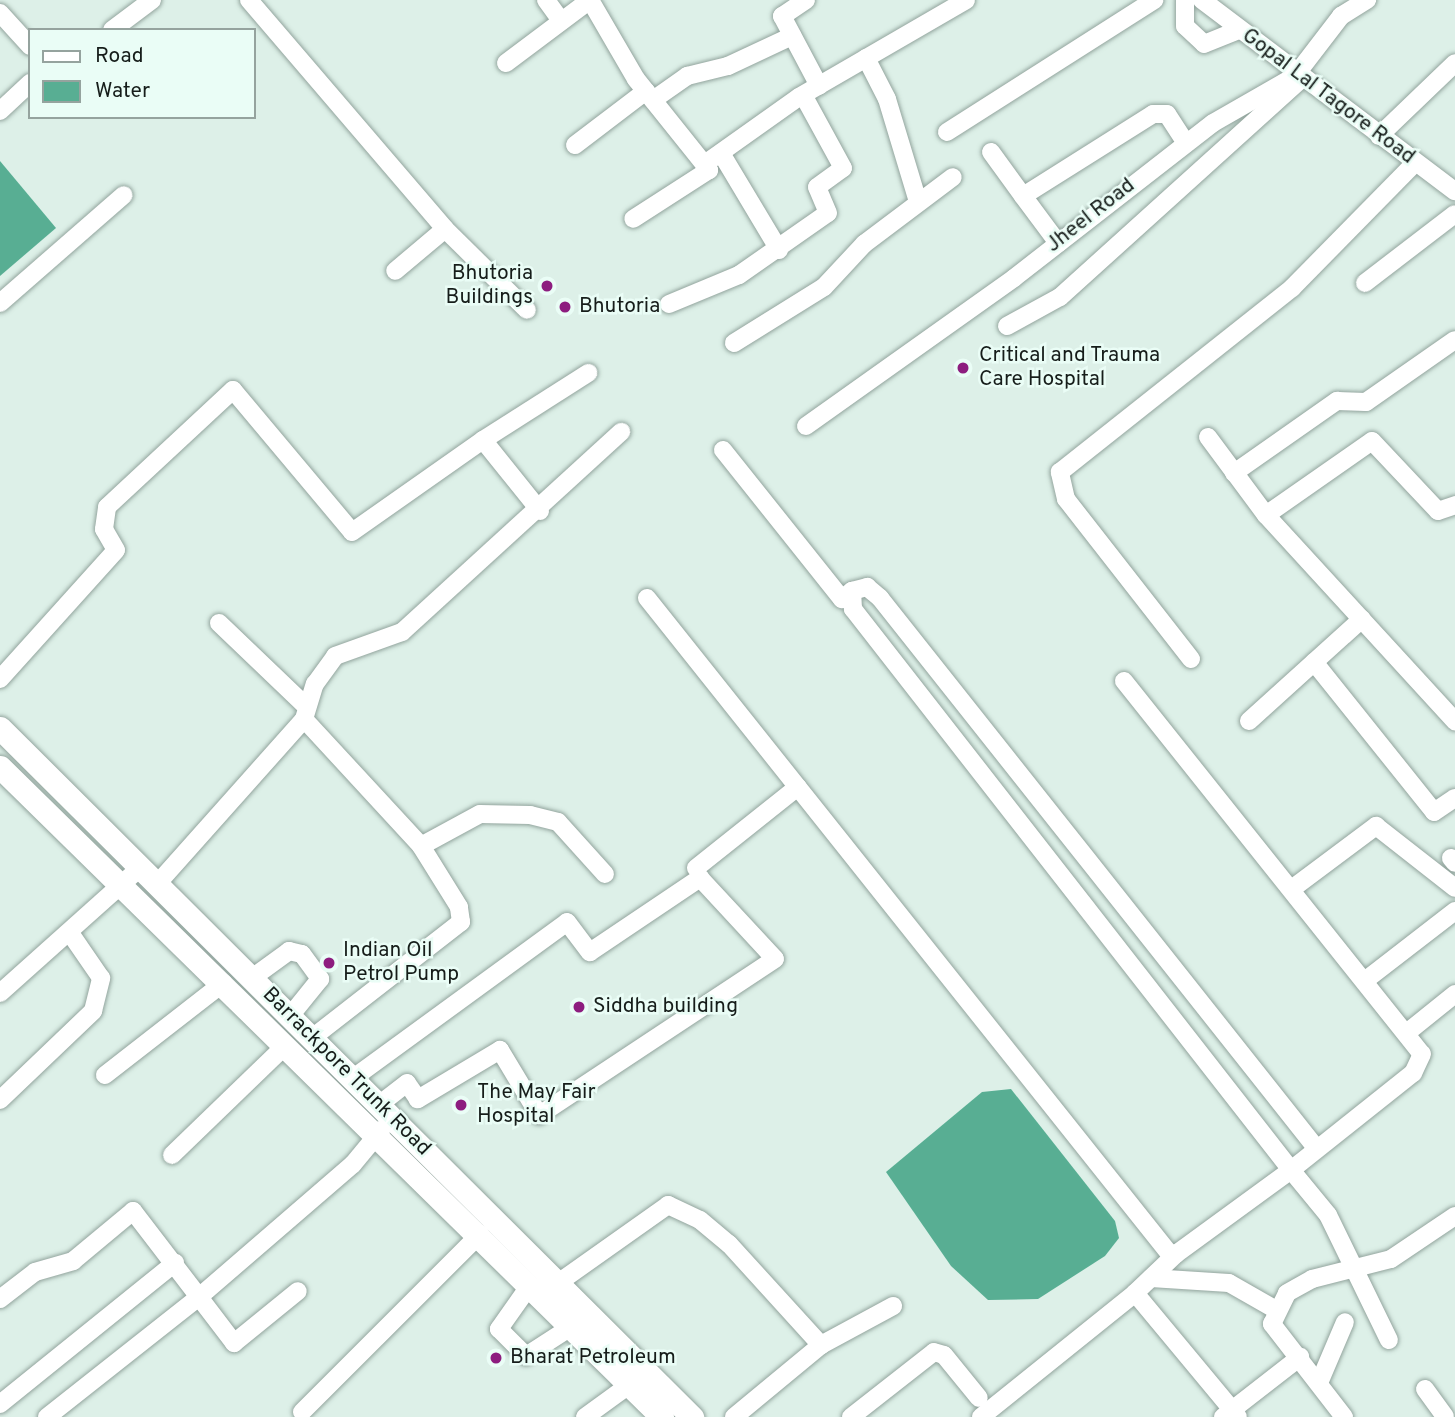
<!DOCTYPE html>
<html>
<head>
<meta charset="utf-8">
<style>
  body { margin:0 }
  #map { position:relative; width:1455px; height:1417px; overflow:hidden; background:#ddf0e8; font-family:Overpass,sans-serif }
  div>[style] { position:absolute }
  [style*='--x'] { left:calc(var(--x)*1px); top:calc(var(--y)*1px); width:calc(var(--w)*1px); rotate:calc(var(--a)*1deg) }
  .water>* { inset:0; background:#58ae93 }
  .roads { filter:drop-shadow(0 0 2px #92a49d) drop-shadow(0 0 2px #92a49d) }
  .minor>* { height:18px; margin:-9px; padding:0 9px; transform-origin:9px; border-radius:9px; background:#fff }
  .major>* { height:23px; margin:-11.5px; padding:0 11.5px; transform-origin:11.5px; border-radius:11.5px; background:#fff }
  .dots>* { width:19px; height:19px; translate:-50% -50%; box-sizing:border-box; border:4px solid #eafdf6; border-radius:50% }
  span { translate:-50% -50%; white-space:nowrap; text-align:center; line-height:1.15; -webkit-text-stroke:5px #eafdf6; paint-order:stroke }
  .street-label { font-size:21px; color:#161d1a }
  .poi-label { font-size:21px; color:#161d1a }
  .right { translate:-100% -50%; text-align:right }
  .left { translate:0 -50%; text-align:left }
  .legend { position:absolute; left:28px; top:28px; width:228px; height:91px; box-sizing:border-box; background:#eafdf6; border:2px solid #95a39e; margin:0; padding:9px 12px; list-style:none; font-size:21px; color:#161d1a }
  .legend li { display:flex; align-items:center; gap:14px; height:35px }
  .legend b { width:35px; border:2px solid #95a39e }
</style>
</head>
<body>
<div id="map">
  <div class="water">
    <i style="clip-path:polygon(0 161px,56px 228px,0 276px)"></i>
    <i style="clip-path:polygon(1011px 1089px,1115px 1221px,1119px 1238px,1105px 1256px,1038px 1299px,988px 1300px,951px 1266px,886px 1172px,982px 1092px)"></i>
  </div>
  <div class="roads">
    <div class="minor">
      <i style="--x:249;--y:0;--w:301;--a:49.4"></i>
      <i style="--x:445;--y:229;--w:65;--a:140"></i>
      <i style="--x:546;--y:0;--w:26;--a:54"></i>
      <i style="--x:590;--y:0;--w:91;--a:59.8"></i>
      <i style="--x:636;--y:79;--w:117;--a:51.3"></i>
      <i style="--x:709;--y:170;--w:90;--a:147.2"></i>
      <i style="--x:806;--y:0;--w:29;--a:146"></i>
      <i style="--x:782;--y:16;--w:79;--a:62.1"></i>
      <i style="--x:1185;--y:0;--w:26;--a:90"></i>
      <i style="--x:1185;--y:26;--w:26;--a:43"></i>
      <i style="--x:1204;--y:44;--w:37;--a:-22"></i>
      <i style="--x:1202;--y:0;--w:317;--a:37.1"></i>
      <i style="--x:0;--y:13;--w:45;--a:47.7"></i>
      <i style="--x:112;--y:30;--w:50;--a:-36.9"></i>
      <i style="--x:866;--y:58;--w:46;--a:62.9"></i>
      <i style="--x:887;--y:99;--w:108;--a:73.2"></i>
      <i style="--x:506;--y:63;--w:105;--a:-36.9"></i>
      <i style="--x:653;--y:100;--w:42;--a:-35.2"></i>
      <i style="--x:687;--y:76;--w:42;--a:-13.7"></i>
      <i style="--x:728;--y:66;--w:71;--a:-25.1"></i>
      <i style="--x:0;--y:111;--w:41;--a:-43"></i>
      <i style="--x:947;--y:132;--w:246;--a:-32.5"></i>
      <i style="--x:1379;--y:136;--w:105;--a:-43.8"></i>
      <i style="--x:575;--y:145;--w:89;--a:-37.3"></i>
      <i style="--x:991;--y:152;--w:54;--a:54"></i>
      <i style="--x:1023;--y:196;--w:154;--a:-32.2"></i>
      <i style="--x:1153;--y:114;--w:14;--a:0"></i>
      <i style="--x:1167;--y:114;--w:35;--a:57"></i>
      <i style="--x:721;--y:153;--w:113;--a:59.1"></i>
      <i style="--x:706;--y:163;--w:114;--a:-35.4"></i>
      <i style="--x:799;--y:97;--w:193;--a:-30.1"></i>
      <i style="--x:1023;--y:196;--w:59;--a:53.3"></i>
      <i style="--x:445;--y:229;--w:115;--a:44.6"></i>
      <i style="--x:1365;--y:283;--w:113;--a:-37.5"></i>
      <i style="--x:0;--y:303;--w:164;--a:-41.1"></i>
      <i style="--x:669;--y:304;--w:76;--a:-22.5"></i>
      <i style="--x:739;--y:275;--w:108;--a:-34.9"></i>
      <i style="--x:828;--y:213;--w:28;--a:-113"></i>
      <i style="--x:817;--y:187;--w:32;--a:-36"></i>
      <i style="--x:843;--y:168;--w:83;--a:-118.7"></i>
      <i style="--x:1007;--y:326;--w:60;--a:-28.7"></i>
      <i style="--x:1060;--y:297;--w:325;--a:-42.1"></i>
      <i style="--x:734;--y:343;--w:106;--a:-31.9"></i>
      <i style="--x:824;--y:287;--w:59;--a:-47.1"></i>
      <i style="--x:864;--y:244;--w:111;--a:-37"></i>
      <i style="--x:806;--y:426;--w:255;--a:-35.4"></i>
      <i style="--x:1014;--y:278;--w:252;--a:-37.9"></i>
      <i style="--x:1213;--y:123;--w:95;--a:-29.8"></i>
      <i style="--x:1295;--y:76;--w:76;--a:-52.5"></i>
      <i style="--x:1341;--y:16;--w:31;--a:-32"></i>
      <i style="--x:1208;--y:437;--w:97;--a:53.4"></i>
      <i style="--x:1266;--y:515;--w:280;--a:47.5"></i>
      <i style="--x:483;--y:440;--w:125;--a:-32.5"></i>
      <i style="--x:723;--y:450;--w:191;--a:51.4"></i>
      <i style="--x:842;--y:599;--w:13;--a:-39"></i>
      <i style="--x:1234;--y:473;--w:126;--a:-35"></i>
      <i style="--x:1337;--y:401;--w:29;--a:2"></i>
      <i style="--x:1366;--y:402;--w:108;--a:-34.9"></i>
      <i style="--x:1266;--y:515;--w:129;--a:-34.9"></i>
      <i style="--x:1372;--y:441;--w:96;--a:46.7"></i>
      <i style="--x:1438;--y:511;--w:18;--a:-19"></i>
      <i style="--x:647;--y:598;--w:838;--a:51.45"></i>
      <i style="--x:1169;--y:1253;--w:7;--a:8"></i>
      <i style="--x:1176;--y:1254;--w:142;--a:-36.1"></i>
      <i style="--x:1291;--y:1170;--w:58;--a:50.6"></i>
      <i style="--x:1328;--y:1215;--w:139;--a:64"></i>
      <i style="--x:219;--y:623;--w:120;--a:43.7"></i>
      <i style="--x:1191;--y:659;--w:203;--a:-128"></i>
      <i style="--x:1066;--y:499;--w:28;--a:-103"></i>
      <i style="--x:1060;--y:472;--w:296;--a:-38.4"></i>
      <i style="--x:1292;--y:288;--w:175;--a:-45.5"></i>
      <i style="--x:1314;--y:662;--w:192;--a:51.3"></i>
      <i style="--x:1434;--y:812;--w:25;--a:-34"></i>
      <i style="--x:0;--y:679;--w:173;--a:-48"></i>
      <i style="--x:116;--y:550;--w:24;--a:-120"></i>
      <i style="--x:104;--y:529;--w:22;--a:-82"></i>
      <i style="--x:107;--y:507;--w:172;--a:-42.9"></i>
      <i style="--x:233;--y:390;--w:185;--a:50"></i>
      <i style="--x:352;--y:532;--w:160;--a:-35.1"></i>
      <i style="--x:483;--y:440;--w:91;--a:51.2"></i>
      <i style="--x:1124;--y:681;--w:477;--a:51.4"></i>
      <i style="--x:1422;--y:1054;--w:21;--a:115"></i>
      <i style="--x:1413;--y:1073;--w:156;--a:141.5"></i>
      <i style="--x:1291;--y:1170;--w:712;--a:-127.98"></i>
      <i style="--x:853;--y:609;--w:18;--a:-93"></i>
      <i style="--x:852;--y:591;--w:16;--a:-15"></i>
      <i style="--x:867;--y:587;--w:17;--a:40"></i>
      <i style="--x:880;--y:598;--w:703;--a:51.58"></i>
      <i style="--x:304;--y:719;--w:37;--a:-73"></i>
      <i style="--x:315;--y:684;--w:34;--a:-54"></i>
      <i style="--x:335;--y:656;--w:71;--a:-19.7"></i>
      <i style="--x:402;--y:632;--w:297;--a:-42.4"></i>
      <i style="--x:1249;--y:721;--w:152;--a:-42.1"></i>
      <i style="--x:1451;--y:858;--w:6;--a:51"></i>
      <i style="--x:696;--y:868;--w:130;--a:-38.5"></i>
      <i style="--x:158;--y:883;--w:220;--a:-48.3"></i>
      <i style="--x:304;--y:719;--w:173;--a:47.3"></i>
      <i style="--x:421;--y:846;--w:67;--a:-28.5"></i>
      <i style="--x:480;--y:814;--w:50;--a:1.1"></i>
      <i style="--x:530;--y:815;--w:29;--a:14"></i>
      <i style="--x:558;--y:822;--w:70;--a:47.9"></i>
      <i style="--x:1293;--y:888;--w:104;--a:-36.8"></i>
      <i style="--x:1376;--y:826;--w:100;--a:38.1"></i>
      <i style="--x:252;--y:978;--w:46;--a:-36.1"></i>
      <i style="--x:289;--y:951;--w:13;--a:13"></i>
      <i style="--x:302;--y:954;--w:31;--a:54"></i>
      <i style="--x:320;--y:979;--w:48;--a:129"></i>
      <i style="--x:1367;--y:979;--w:111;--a:-37.7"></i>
      <i style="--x:0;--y:993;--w:189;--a:-41.8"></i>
      <i style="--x:1409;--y:1031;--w:59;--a:-38.8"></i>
      <i style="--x:312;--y:1038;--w:189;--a:-37.9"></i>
      <i style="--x:461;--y:922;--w:15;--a:-98"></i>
      <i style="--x:459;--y:907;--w:72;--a:-121.9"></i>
      <i style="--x:105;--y:1075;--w:150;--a:-37.9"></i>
      <i style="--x:352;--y:1079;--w:266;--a:-36.1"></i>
      <i style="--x:567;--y:922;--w:38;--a:53"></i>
      <i style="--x:590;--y:952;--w:133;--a:-33.9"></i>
      <i style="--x:700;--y:878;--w:110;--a:47.2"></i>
      <i style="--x:775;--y:959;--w:283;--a:146.5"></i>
      <i style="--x:539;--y:1115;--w:76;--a:-121"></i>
      <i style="--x:500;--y:1050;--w:96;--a:149.1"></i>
      <i style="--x:418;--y:1099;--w:19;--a:-125"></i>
      <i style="--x:407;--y:1083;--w:36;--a:142"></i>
      <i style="--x:0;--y:1100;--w:129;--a:-43.7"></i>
      <i style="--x:93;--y:1011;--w:34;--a:-76"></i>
      <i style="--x:101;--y:978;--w:55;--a:-124.6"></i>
      <i style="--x:172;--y:1155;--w:158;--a:-44"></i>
      <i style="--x:1176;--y:1254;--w:57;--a:136.4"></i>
      <i style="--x:1135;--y:1293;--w:161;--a:50.3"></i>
      <i style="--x:1151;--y:1278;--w:78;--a:3.7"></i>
      <i style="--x:1229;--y:1283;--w:56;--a:29.7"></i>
      <i style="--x:558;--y:1283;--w:135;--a:-35.3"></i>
      <i style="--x:668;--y:1205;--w:35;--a:25"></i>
      <i style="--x:700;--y:1220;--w:38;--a:40"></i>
      <i style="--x:729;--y:1244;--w:137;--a:47.7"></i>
      <i style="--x:530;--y:1285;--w:54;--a:125.2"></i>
      <i style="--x:499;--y:1329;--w:38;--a:45"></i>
      <i style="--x:526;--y:1356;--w:64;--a:-32.9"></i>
      <i style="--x:0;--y:1299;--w:44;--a:-37.6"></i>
      <i style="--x:35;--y:1272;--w:40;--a:-16"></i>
      <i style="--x:73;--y:1261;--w:78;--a:-39.8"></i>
      <i style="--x:133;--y:1211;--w:108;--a:52.5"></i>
      <i style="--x:199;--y:1297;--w:203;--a:-40.8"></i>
      <i style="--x:353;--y:1164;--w:45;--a:-50.4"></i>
      <i style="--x:1319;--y:1383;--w:66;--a:-66.9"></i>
      <i style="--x:1425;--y:1389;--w:34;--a:54"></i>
      <i style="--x:0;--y:1404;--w:225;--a:-38.9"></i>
      <i style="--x:302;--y:1412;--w:252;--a:-45"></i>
      <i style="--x:47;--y:1417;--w:194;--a:-38.3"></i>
      <i style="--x:199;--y:1297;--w:58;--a:52.7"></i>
      <i style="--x:234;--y:1343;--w:82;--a:-39.1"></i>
      <i style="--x:585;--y:1417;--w:54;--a:-36"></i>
      <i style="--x:734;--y:1417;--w:113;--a:-39.6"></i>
      <i style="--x:821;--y:1345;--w:82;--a:-28.4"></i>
      <i style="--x:851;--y:1417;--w:105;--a:-38.1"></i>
      <i style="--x:934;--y:1352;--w:10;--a:17"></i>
      <i style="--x:944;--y:1355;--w:55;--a:50.9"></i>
      <i style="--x:981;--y:1417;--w:198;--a:-38.8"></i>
      <i style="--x:1223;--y:1417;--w:98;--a:-37.9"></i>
      <i style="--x:1344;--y:1417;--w:118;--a:-127.7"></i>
      <i style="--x:1272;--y:1324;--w:34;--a:-64"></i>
      <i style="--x:1287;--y:1293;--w:29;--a:-29"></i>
      <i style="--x:1312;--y:1279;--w:81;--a:-14.2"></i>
      <i style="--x:1391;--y:1259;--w:77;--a:-33.9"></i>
    </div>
    <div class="major">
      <i style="--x:0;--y:728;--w:977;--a:44.88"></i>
      <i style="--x:0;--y:767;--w:928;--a:44.48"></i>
    </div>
  </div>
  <div class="dots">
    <i style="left:547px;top:286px;background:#8d1d7f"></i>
    <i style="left:565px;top:307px;background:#8d1d7f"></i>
    <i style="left:963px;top:368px;background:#8d1d7f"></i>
    <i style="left:329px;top:963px;background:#8d1d7f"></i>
    <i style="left:579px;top:1007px;background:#8d1d7f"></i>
    <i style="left:461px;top:1105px;background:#8d1d7f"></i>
    <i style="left:496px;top:1358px;background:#8d1d7f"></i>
  </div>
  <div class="street-label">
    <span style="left:1328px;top:97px;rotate:37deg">Gopal Lal Tagore Road</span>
    <span style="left:1091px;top:216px;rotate:-38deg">Jheel Road</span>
    <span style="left:346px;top:1072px;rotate:45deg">Barrackpore Trunk Road</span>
  </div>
  <div class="poi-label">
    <span class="right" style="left:533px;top:286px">Bhutoria<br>Buildings</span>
    <span class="left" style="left:579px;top:307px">Bhutoria</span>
    <span class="left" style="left:979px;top:368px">Critical and Trauma<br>Care Hospital</span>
    <span class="left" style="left:343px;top:963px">Indian Oil<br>Petrol Pump</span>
    <span class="left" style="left:593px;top:1007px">Siddha building</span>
    <span class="left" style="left:477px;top:1105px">The May Fair<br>Hospital</span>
    <span class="left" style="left:510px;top:1358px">Bharat Petroleum</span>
  </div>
  <ul class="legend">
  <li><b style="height:9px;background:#fff"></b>Road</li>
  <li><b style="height:19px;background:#58ae93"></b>Water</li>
  </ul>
</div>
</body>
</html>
